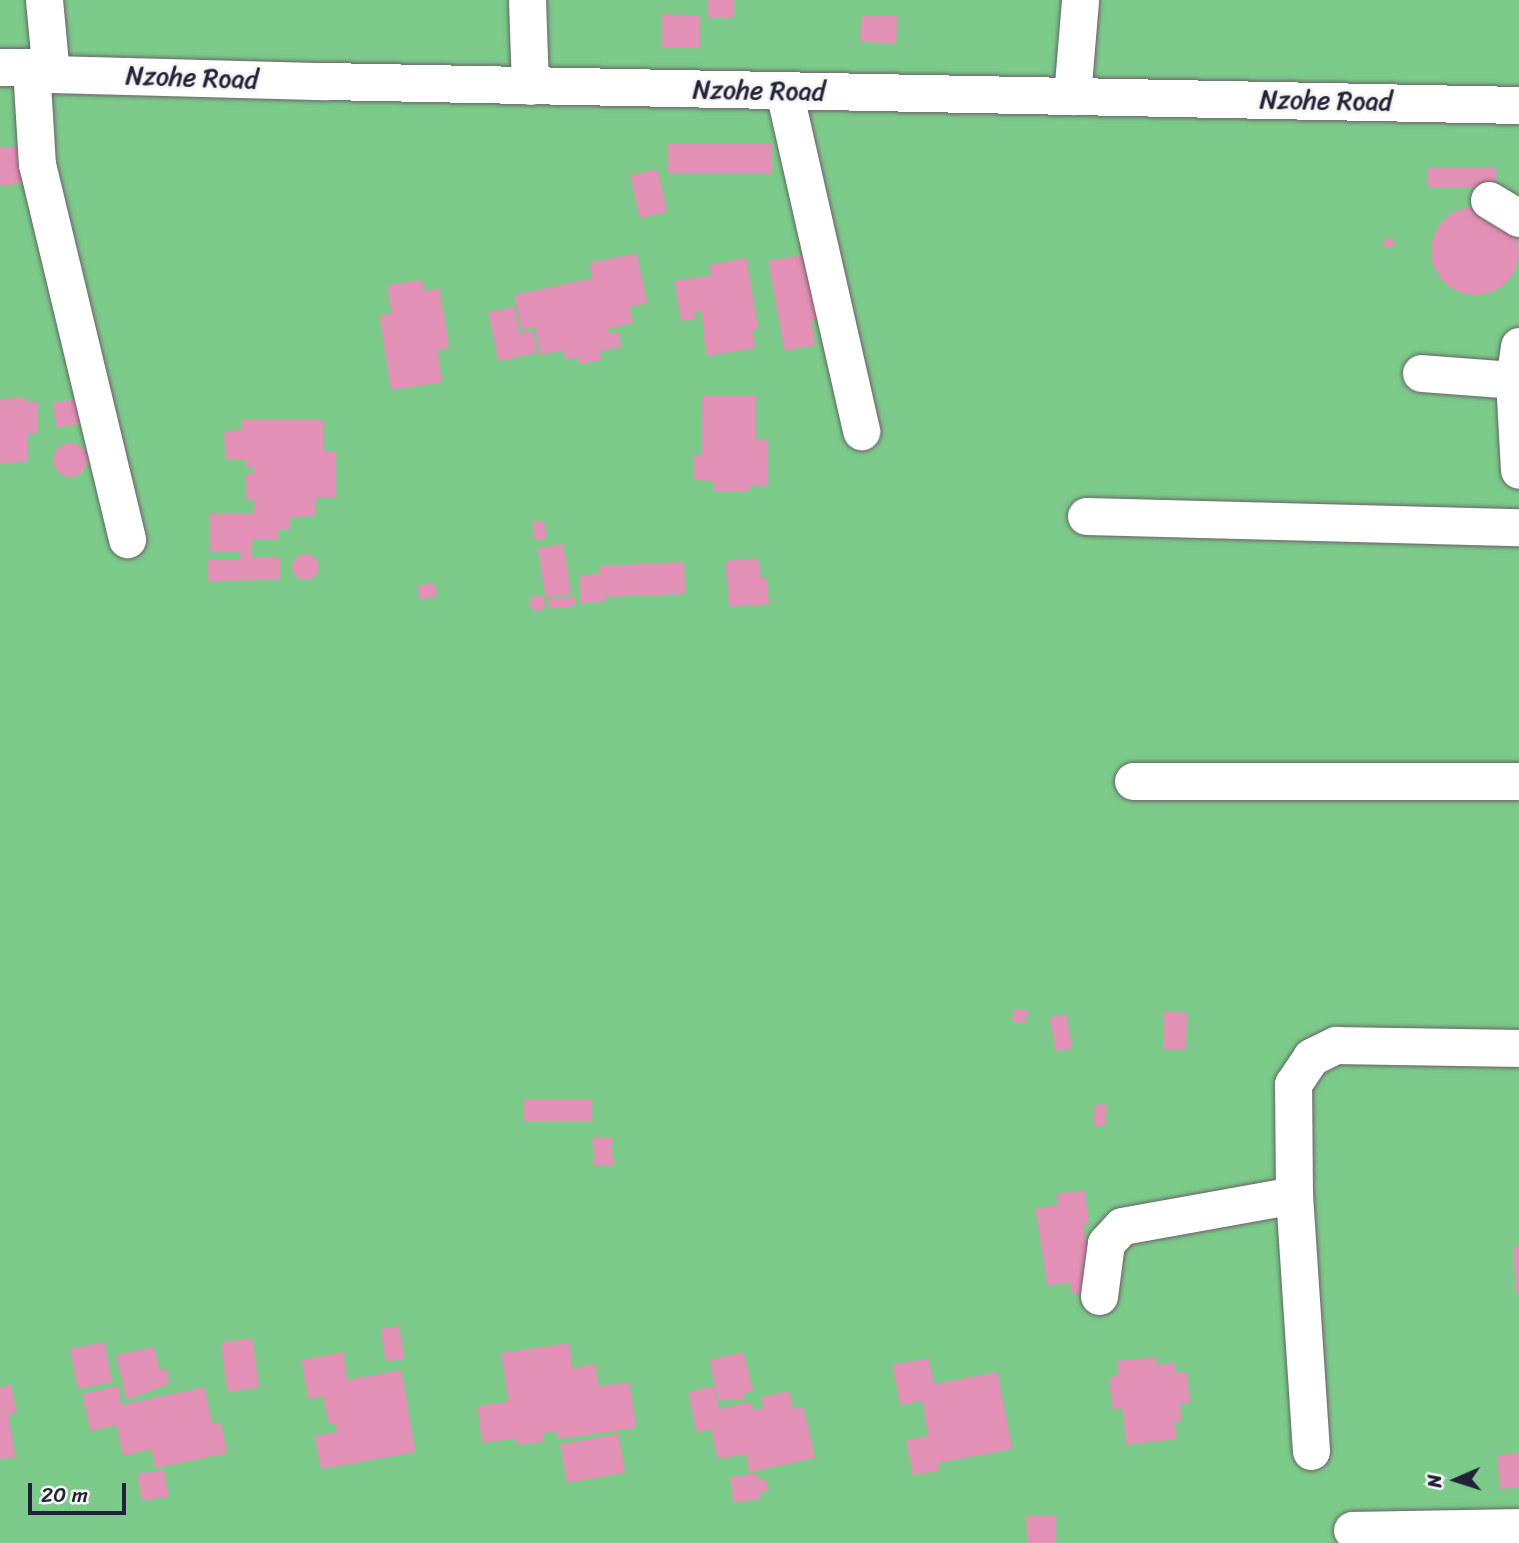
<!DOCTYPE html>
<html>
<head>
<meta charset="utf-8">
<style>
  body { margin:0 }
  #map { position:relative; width:1519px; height:1543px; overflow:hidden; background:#f2dbbd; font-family:Sriracha,sans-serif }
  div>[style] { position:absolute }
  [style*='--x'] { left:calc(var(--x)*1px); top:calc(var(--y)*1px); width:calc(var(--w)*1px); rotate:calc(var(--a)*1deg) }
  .green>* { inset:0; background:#7ccb8b; transform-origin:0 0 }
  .building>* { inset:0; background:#e290b5; transform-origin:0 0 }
  .round { border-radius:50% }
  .roads { filter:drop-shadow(0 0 2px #6b6368) drop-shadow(0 0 2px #6b6368) }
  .minor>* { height:37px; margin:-18.5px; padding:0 18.5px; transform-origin:18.5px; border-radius:18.5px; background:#fff }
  span { translate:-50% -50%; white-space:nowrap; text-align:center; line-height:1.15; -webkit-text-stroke:6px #f6f6f2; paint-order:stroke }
  .street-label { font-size:26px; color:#22223b }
  .north { position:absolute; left:1421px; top:1445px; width:70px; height:70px; -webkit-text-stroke:5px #f6f6f2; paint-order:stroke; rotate:267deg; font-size:19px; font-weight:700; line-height:28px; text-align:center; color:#22223b }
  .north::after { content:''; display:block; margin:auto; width:24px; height:32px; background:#22223b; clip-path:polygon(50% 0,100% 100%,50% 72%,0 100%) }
  .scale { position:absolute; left:28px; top:1483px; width:98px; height:32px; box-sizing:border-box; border:4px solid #22223b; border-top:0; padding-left:9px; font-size:21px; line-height:24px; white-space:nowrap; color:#22223b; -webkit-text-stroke:5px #f6f6f2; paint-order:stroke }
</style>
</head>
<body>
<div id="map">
  <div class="green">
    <i style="left:0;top:0;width:1519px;height:1543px"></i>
  </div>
  <div class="building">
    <i style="left:708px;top:0;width:26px;height:18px"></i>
    <i style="left:662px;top:14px;width:38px;height:33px;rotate:2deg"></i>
    <i style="left:861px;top:15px;width:36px;height:27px;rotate:2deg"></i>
    <i style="left:668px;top:144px;width:103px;height:29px"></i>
    <i style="clip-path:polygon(28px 145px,32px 182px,0 186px,0 148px)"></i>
    <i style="left:1495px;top:167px;width:21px;height:67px;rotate:90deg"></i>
    <i style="left:657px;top:169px;width:44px;height:28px;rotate:77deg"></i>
    <i class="round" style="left:1431px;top:207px;width:88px;height:88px"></i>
    <i style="clip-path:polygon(1384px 238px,1393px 239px,1393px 247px,1383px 247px)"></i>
    <i style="clip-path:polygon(636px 253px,647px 303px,629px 307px,633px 323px,607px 329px,607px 334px,618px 332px,621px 347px,600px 351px,601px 360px,579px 364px,577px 357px,565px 360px,563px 350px,540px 355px,535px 327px,521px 330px,514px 295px,592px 278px,589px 263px)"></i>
    <i style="clip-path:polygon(814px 253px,826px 318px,811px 321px,815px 345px,784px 351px,768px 261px)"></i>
    <i style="clip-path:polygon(746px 258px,758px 329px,752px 329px,755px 348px,706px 356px,701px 311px,694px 312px,695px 319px,681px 321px,674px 281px,711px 275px,709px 265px)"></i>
    <i style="clip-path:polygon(422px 280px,424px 291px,439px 288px,449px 348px,437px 350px,442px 382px,391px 390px,379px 316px,391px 313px,387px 285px)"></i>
    <i style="clip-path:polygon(514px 307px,519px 333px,533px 331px,537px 353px,498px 361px,488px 312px)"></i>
    <i style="clip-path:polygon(702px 396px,755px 396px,755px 439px,768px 440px,767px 485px,750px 485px,749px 492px,713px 492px,713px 481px,694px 480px,694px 455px,701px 455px)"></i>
    <i style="clip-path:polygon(26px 397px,26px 402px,37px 401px,38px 434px,27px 434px,28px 462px,0 463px,0 399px)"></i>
    <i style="left:76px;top:399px;width:25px;height:24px;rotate:81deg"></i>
    <i style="clip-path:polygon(241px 419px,323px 419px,324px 452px,336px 452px,336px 497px,315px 497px,315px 516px,290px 517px,290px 530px,278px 530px,278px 539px,252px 539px,252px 558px,279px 558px,279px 580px,208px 581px,208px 559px,240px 559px,240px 551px,210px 551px,210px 514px,254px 514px,254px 500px,246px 500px,246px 473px,253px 473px,253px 468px,245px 468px,245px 460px,225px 460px,224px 431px,241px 430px)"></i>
    <i class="round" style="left:53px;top:443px;width:34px;height:34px"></i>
    <i style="left:544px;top:521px;width:18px;height:12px;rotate:84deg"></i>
    <i style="left:563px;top:544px;width:50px;height:26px;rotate:81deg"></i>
    <i class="round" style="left:292px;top:554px;width:26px;height:26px"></i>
    <i style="clip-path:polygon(758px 558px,760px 578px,766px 578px,769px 604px,729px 607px,725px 561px)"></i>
    <i style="clip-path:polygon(684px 562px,685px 594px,607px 597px,605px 580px,605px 602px,580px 603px,580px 575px,599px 574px,599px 566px)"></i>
    <i style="left:434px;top:583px;width:14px;height:17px;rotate:82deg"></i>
    <i class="round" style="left:529px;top:595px;width:16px;height:16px"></i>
    <i style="left:574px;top:596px;width:10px;height:26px;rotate:84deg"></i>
    <i style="left:1013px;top:1009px;width:14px;height:13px;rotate:4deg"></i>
    <i style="left:1164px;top:1012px;width:23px;height:37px;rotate:2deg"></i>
    <i style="left:1066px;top:1014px;width:35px;height:17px;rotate:80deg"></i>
    <i style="left:592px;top:1099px;width:23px;height:68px;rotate:90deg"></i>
    <i style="left:1095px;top:1104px;width:12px;height:21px;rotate:5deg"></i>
    <i style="left:611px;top:1137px;width:28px;height:19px;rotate:86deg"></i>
    <i style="clip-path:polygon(1084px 1190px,1089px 1224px,1082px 1225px,1098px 1291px,1071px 1294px,1070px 1282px,1047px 1286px,1035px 1208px,1058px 1205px,1056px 1194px)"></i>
    <i style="clip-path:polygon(1519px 1246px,1519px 1294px,1516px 1294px,1513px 1247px)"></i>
    <i style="left:399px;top:1326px;width:33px;height:19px;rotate:81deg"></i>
    <i style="left:252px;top:1338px;width:50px;height:32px;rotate:82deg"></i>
    <i style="left:104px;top:1342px;width:41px;height:35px;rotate:79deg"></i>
    <i style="clip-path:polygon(569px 1343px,572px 1368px,595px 1364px,598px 1386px,629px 1382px,636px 1428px,557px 1439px,556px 1431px,542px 1434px,543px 1442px,517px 1445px,516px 1438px,482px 1443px,477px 1406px,508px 1402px,501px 1353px)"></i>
    <i style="clip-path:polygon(154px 1347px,159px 1370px,166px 1368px,169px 1384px,126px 1400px,116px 1355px)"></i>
    <i style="clip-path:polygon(343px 1352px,347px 1380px,401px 1370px,415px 1452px,321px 1469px,314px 1436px,337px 1432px,335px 1423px,328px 1424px,323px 1396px,308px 1399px,301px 1360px)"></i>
    <i style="clip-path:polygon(743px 1352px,753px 1391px,743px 1393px,744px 1400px,718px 1399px,709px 1360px)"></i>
    <i style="clip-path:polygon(1156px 1357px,1157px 1365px,1174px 1363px,1176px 1373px,1186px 1372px,1190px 1403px,1180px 1404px,1181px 1421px,1174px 1422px,1176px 1439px,1126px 1445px,1122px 1408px,1112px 1409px,1109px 1377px,1118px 1376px,1116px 1361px)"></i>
    <i style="clip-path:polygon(928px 1358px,934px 1384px,997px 1372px,1012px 1449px,937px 1463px,939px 1471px,912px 1475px,906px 1440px,928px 1436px,922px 1401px,900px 1405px,892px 1365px)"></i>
    <i style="clip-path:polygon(11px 1385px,16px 1413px,8px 1415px,15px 1457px,0 1459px,0 1387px)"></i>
    <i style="clip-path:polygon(118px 1386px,121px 1405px,204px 1387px,212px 1424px,220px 1422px,227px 1453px,155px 1468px,151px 1449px,123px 1456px,116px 1425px,90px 1431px,82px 1394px)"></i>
    <i style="clip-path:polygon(714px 1386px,719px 1409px,750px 1402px,752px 1410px,763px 1408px,761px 1397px,789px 1391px,793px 1409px,803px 1407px,815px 1458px,749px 1472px,746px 1454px,717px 1459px,711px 1429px,696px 1432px,688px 1392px)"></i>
    <i style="left:618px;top:1434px;width:39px;height:59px;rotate:80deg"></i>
    <i style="clip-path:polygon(1519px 1453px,1519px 1487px,1500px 1489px,1497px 1455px)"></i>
    <i style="left:164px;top:1470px;width:27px;height:27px;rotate:82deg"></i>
    <i style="clip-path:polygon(757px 1473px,758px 1480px,766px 1479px,767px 1491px,759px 1493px,759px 1499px,733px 1503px,730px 1477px)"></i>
    <i style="left:1055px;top:1515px;width:28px;height:29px;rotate:88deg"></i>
  </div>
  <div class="roads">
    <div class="minor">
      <i style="--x:44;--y:0;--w:74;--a:84.6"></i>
      <i style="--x:527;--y:0;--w:86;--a:88"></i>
      <i style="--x:0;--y:67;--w:31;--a:0"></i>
      <i style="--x:31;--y:67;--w:21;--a:19"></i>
      <i style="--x:51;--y:74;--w:274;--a:1.5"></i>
      <i style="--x:325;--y:81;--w:1194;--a:1.15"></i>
      <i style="--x:31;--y:67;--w:97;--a:86.5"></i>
      <i style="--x:37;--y:164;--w:386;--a:76.5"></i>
      <i style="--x:784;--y:91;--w:349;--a:77.2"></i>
      <i style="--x:1072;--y:96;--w:96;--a:-85.2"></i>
      <i style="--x:1489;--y:200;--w:35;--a:31"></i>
      <i style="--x:1519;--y:346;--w:34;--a:98"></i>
      <i style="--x:1514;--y:380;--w:90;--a:86.8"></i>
      <i style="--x:1421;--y:373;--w:93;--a:4.3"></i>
      <i style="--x:1086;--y:516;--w:433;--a:1.5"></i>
      <i style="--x:1133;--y:781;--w:386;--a:0"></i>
      <i style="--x:1099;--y:1296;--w:53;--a:-82.5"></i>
      <i style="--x:1106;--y:1243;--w:23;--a:-47"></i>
      <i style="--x:1122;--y:1226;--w:175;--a:-10.2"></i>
      <i style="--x:1311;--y:1451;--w:257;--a:-93.8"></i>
      <i style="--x:1294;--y:1195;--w:111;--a:-90.5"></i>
      <i style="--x:1293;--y:1084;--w:32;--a:-56"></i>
      <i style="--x:1311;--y:1057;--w:28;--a:-26"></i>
      <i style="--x:1336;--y:1045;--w:183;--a:0.9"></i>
      <i style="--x:1352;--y:1530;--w:167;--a:-1"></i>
    </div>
  </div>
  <div class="street-label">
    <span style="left:192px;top:78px;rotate:2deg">Nzohe Road</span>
    <span style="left:759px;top:91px;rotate:1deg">Nzohe Road</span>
    <span style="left:1326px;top:101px;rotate:1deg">Nzohe Road</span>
  </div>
  <div class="north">N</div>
  <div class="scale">20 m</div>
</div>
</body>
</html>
